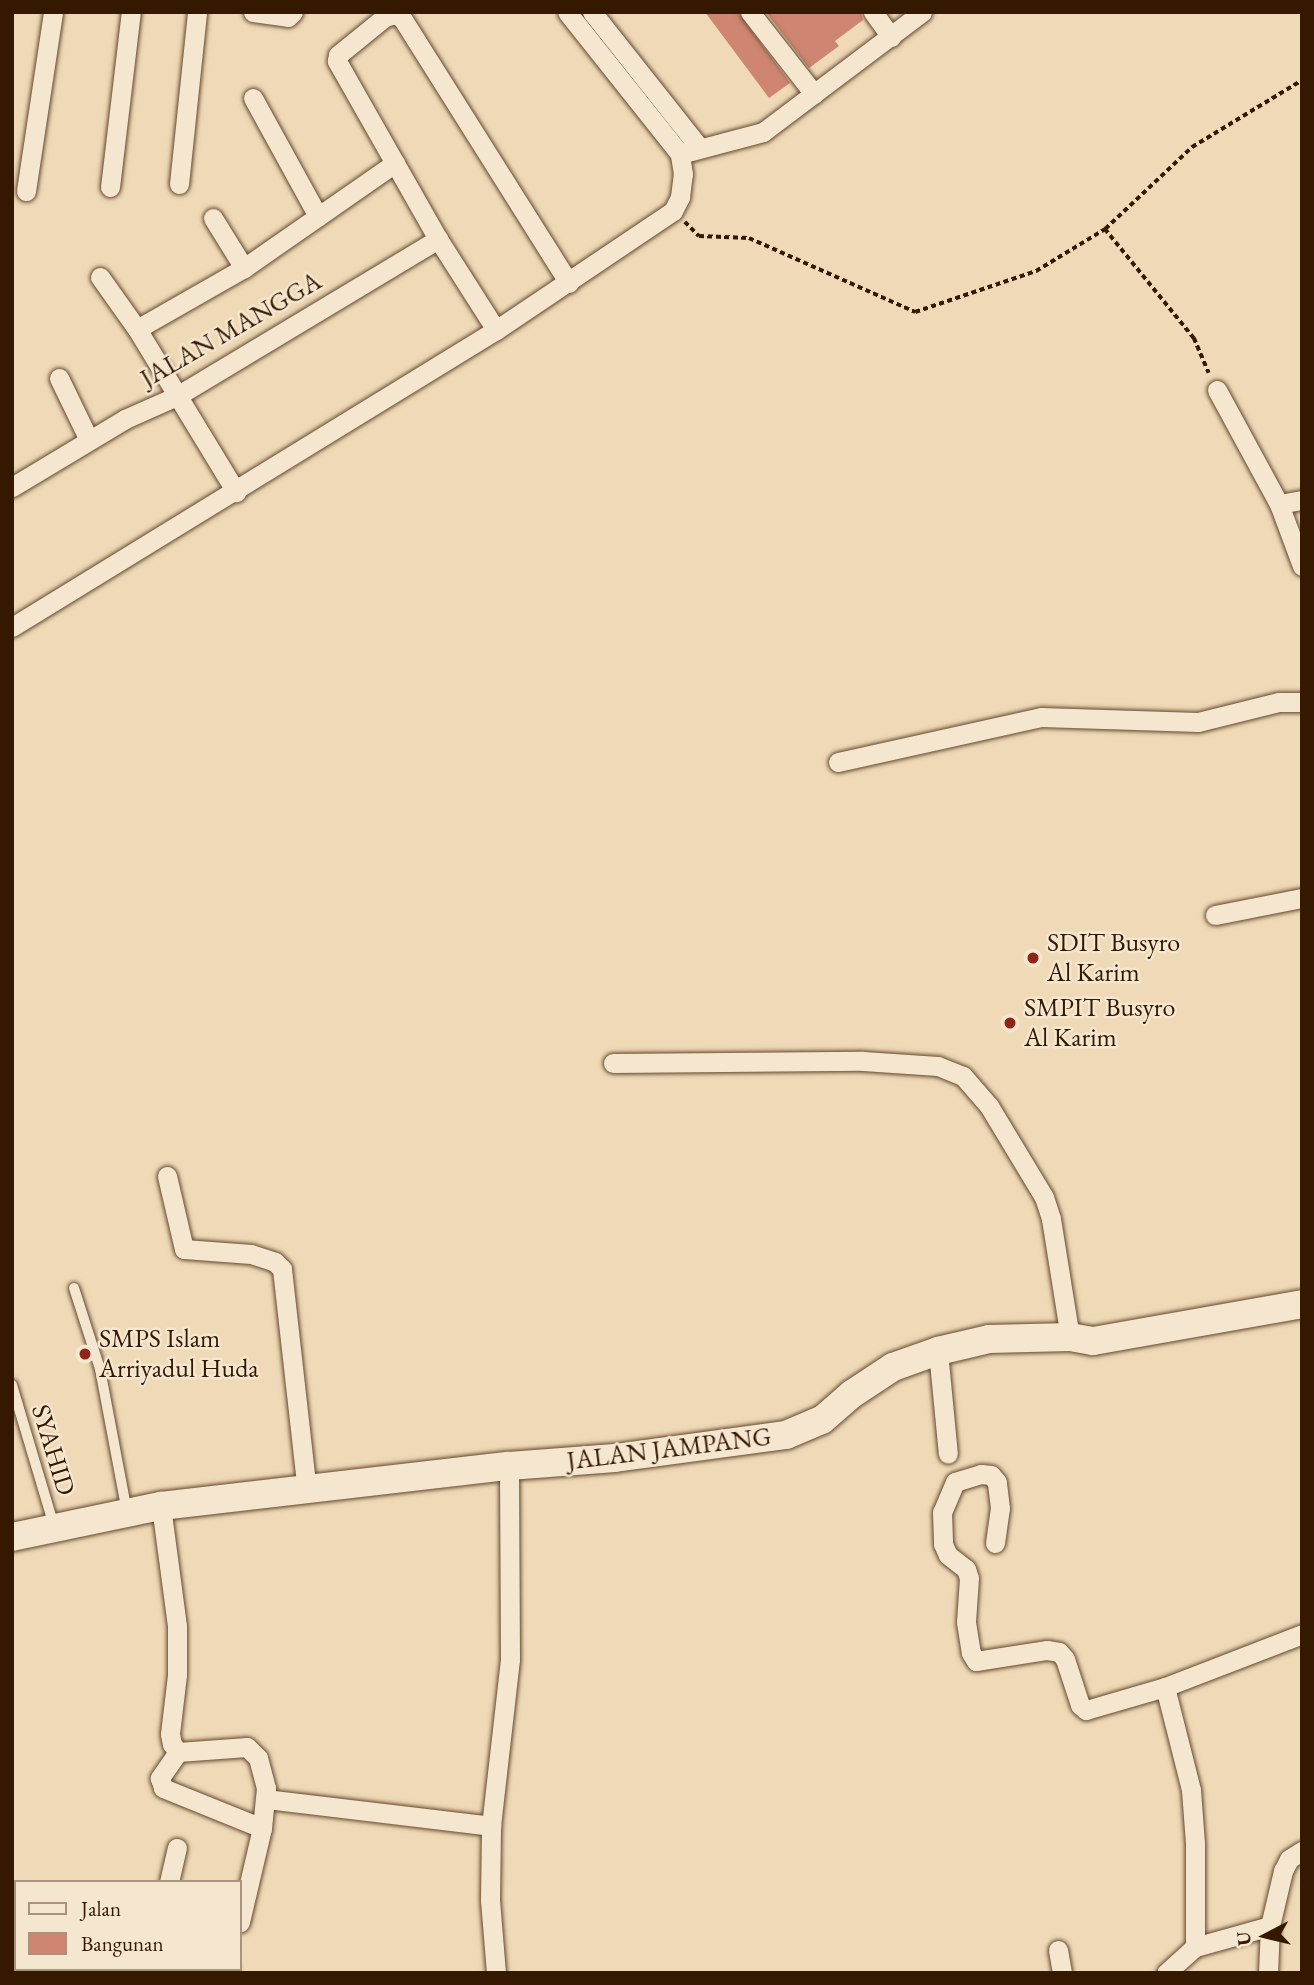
<!DOCTYPE html>
<html>
<head>
<meta charset="utf-8">
<style>
  body { margin:0 }
  #map { position:relative; width:1314px; height:1985px; overflow:hidden; background:#efd9b6; font-family:"EB Garamond",serif }
  div>[style] { position:absolute }
  [style*='--x'] { left:calc(var(--x)*1px); top:calc(var(--y)*1px); width:calc(var(--w)*1px); rotate:calc(var(--a)*1deg) }
  .building>* { inset:0; background:#ce8572 }
  .path>* { height:3.5px; margin-top:-1.75px; transform-origin:0; background:repeating-linear-gradient(90deg,#341800 0 5px,transparent 0 8.5px) }
  .roads { filter:drop-shadow(0 0 2px #63482e) drop-shadow(0 0 2px #63482e) }
  .lane>* { height:10px; margin:-5px; padding:0 5px; transform-origin:5px; border-radius:5px; background:#f5e6d0 }
  .street>* { height:19px; margin:-9.5px; padding:0 9.5px; transform-origin:9.5px; border-radius:9.5px; background:#f5e6d0 }
  .secondary>* { height:28px; margin:-14px; padding:0 14px; transform-origin:14px; border-radius:14px; background:#f5e6d0 }
  .dots>* { width:19px; height:19px; translate:-50% -50%; box-sizing:border-box; border:4px solid #f5e6d0; border-radius:50% }
  span { translate:-50% -50%; white-space:nowrap; text-align:center; line-height:1.15; -webkit-text-stroke:5px #f5e6d0; paint-order:stroke }
  .street-label { font-size:26px; color:#341800 }
  .poi-label { font-size:26px; color:#341800 }
  .left { translate:0 -50%; text-align:left }
  .frame { position:absolute; inset:0; border:14px solid #341800; pointer-events:none }
  .legend { position:absolute; left:14px; top:1880px; width:228px; height:91px; box-sizing:border-box; background:#f5e6d0; border:2px solid #a8947d; margin:0; padding:9px 12px; list-style:none; font-size:21px; color:#341800 }
  .legend li { display:flex; align-items:center; gap:14px; height:35px }
  .legend b { width:35px; border:2px solid #a8947d }
  .north { position:absolute; left:1230px; top:1901px; width:70px; height:70px; -webkit-text-stroke:5px #f5e6d0; paint-order:stroke; rotate:263deg; font-size:19px; font-weight:700; line-height:28px; text-align:center; color:#341800 }
  .north::after { content:''; display:block; margin:auto; width:24px; height:32px; background:#341800; clip-path:polygon(50% 0,100% 100%,50% 72%,0 100%) }
</style>
</head>
<body>
<div id="map">
  <div class="building">
    <i style="clip-path:polygon(705px 12px,738px 12px,790px 83px,769px 98px)"></i>
    <i style="clip-path:polygon(766px 12px,861px 12px,863px 20px,835px 41px,839px 46px,809px 68px)"></i>
  </div>
  <div class="path">
    <i style="--x:685;--y:222;--w:20;--a:45"></i>
    <i style="--x:699;--y:236;--w:50;--a:2.3"></i>
    <i style="--x:749;--y:238;--w:182;--a:24"></i>
    <i style="--x:915;--y:312;--w:128;--a:-18.7"></i>
    <i style="--x:1036;--y:271;--w:81;--a:-31.3"></i>
    <i style="--x:1105;--y:229;--w:120;--a:-43.3"></i>
    <i style="--x:1192;--y:147;--w:129;--a:-31.3"></i>
    <i style="--x:1105;--y:229;--w:141;--a:50.8"></i>
    <i style="--x:1194;--y:338;--w:38;--a:67"></i>
  </div>
  <div class="roads">
    <div class="lane">
      <i style="--x:74;--y:1288;--w:85;--a:72.2"></i>
      <i style="--x:100;--y:1369;--w:146;--a:79.3"></i>
      <i style="--x:12;--y:1385;--w:147;--a:73.4"></i>
    </div>
    <div class="street">
      <i style="--x:253;--y:12;--w:35;--a:8"></i>
      <i style="--x:288;--y:17;--w:7;--a:-45"></i>
      <i style="--x:592;--y:12;--w:172;--a:51.6"></i>
      <i style="--x:750;--y:12;--w:104;--a:52"></i>
      <i style="--x:873;--y:12;--w:31;--a:54"></i>
      <i style="--x:253;--y:98;--w:135;--a:61.2"></i>
      <i style="--x:680;--y:154;--w:86;--a:-14.8"></i>
      <i style="--x:763;--y:132;--w:199;--a:-37"></i>
      <i style="--x:179;--y:184;--w:173;--a:-84"></i>
      <i style="--x:110;--y:187;--w:176;--a:-83.2"></i>
      <i style="--x:26;--y:191;--w:181;--a:-81.4"></i>
      <i style="--x:213;--y:218;--w:59;--a:58.2"></i>
      <i style="--x:100;--y:277;--w:64;--a:54.6"></i>
      <i style="--x:137;--y:329;--w:191;--a:58.7"></i>
      <i style="--x:137;--y:329;--w:123;--a:-29.7"></i>
      <i style="--x:244;--y:268;--w:184;--a:-34.8"></i>
      <i style="--x:496;--y:330;--w:108;--a:-122.5"></i>
      <i style="--x:438;--y:239;--w:205;--a:-119.6"></i>
      <i style="--x:337;--y:61;--w:6;--a:-81"></i>
      <i style="--x:338;--y:55;--w:60;--a:-39"></i>
      <i style="--x:385;--y:17;--w:10;--a:-17"></i>
      <i style="--x:395;--y:14;--w:8;--a:30"></i>
      <i style="--x:402;--y:18;--w:313;--a:57.8"></i>
      <i style="--x:59;--y:378;--w:69;--a:64.2"></i>
      <i style="--x:1217;--y:390;--w:130;--a:61.5"></i>
      <i style="--x:1279;--y:504;--w:66;--a:69.6"></i>
      <i style="--x:12;--y:487;--w:132;--a:-31"></i>
      <i style="--x:125;--y:419;--w:57;--a:-23.9"></i>
      <i style="--x:177;--y:396;--w:305;--a:-31"></i>
      <i style="--x:1279;--y:504;--w:23;--a:-10"></i>
      <i style="--x:12;--y:627;--w:568;--a:-31.53"></i>
      <i style="--x:496;--y:330;--w:213;--a:-33.9"></i>
      <i style="--x:673;--y:211;--w:16;--a:-63"></i>
      <i style="--x:680;--y:197;--w:23;--a:-83"></i>
      <i style="--x:683;--y:174;--w:20;--a:-99"></i>
      <i style="--x:680;--y:154;--w:181;--a:-128.5"></i>
      <i style="--x:838;--y:762;--w:208;--a:-12.5"></i>
      <i style="--x:1041;--y:717;--w:157;--a:1.8"></i>
      <i style="--x:1198;--y:722;--w:83;--a:-13.9"></i>
      <i style="--x:1279;--y:702;--w:23;--a:0"></i>
      <i style="--x:1215;--y:915;--w:89;--a:-11.1"></i>
      <i style="--x:613;--y:1063;--w:250;--a:-0.5"></i>
      <i style="--x:863;--y:1061;--w:75;--a:3.8"></i>
      <i style="--x:938;--y:1066;--w:27;--a:22"></i>
      <i style="--x:963;--y:1076;--w:40;--a:49"></i>
      <i style="--x:989;--y:1106;--w:106;--a:58.9"></i>
      <i style="--x:1044;--y:1197;--w:23;--a:72"></i>
      <i style="--x:1051;--y:1219;--w:120;--a:80.9"></i>
      <i style="--x:167;--y:1176;--w:75;--a:76.9"></i>
      <i style="--x:184;--y:1249;--w:67;--a:4.3"></i>
      <i style="--x:251;--y:1254;--w:25;--a:18"></i>
      <i style="--x:275;--y:1262;--w:10;--a:45"></i>
      <i style="--x:282;--y:1269;--w:223;--a:83.6"></i>
      <i style="--x:938;--y:1351;--w:103;--a:84.5"></i>
      <i style="--x:161;--y:1506;--w:121;--a:82.4"></i>
      <i style="--x:177;--y:1626;--w:49;--a:90"></i>
      <i style="--x:177;--y:1675;--w:59;--a:96.8"></i>
      <i style="--x:170;--y:1734;--w:10;--a:79"></i>
      <i style="--x:172;--y:1744;--w:10;--a:53"></i>
      <i style="--x:178;--y:1752;--w:69;--a:-4.1"></i>
      <i style="--x:247;--y:1747;--w:16;--a:45"></i>
      <i style="--x:258;--y:1758;--w:31;--a:75"></i>
      <i style="--x:266;--y:1788;--w:40;--a:95.7"></i>
      <i style="--x:262;--y:1828;--w:97;--a:103.2"></i>
      <i style="--x:995;--y:1543;--w:35;--a:-82"></i>
      <i style="--x:1000;--y:1508;--w:26;--a:-97"></i>
      <i style="--x:997;--y:1482;--w:9;--a:-131"></i>
      <i style="--x:991;--y:1475;--w:10;--a:-174"></i>
      <i style="--x:981;--y:1474;--w:27;--a:163"></i>
      <i style="--x:955;--y:1482;--w:33;--a:113"></i>
      <i style="--x:942;--y:1512;--w:32;--a:88"></i>
      <i style="--x:943;--y:1544;--w:12;--a:66"></i>
      <i style="--x:948;--y:1555;--w:23;--a:38"></i>
      <i style="--x:966;--y:1569;--w:9;--a:72"></i>
      <i style="--x:969;--y:1578;--w:44;--a:93.9"></i>
      <i style="--x:966;--y:1622;--w:31;--a:81"></i>
      <i style="--x:971;--y:1653;--w:9;--a:58"></i>
      <i style="--x:976;--y:1661;--w:72;--a:-8.8"></i>
      <i style="--x:1047;--y:1650;--w:12;--a:9"></i>
      <i style="--x:1059;--y:1652;--w:9;--a:49"></i>
      <i style="--x:1065;--y:1659;--w:48;--a:71.9"></i>
      <i style="--x:1080;--y:1705;--w:8;--a:40"></i>
      <i style="--x:1086;--y:1710;--w:82;--a:-16.2"></i>
      <i style="--x:1165;--y:1687;--w:147;--a:-21.1"></i>
      <i style="--x:1165;--y:1687;--w:106;--a:75.8"></i>
      <i style="--x:1191;--y:1790;--w:53;--a:85.7"></i>
      <i style="--x:1195;--y:1843;--w:104;--a:90"></i>
      <i style="--x:178;--y:1752;--w:32;--a:125"></i>
      <i style="--x:160;--y:1778;--w:10;--a:73"></i>
      <i style="--x:163;--y:1788;--w:107;--a:22"></i>
      <i style="--x:266;--y:1799;--w:227;--a:6.8"></i>
      <i style="--x:169;--y:1882;--w:35;--a:-77"></i>
      <i style="--x:1058;--y:1950;--w:23;--a:80"></i>
      <i style="--x:12;--y:1964;--w:4;--a:14"></i>
      <i style="--x:42;--y:1969;--w:20;--a:11"></i>
      <i style="--x:150;--y:1973;--w:4;--a:-90"></i>
      <i style="--x:227;--y:1973;--w:4;--a:-76"></i>
      <i style="--x:496;--y:1973;--w:73;--a:-94.7"></i>
      <i style="--x:490;--y:1900;--w:74;--a:-89.2"></i>
      <i style="--x:491;--y:1826;--w:168;--a:-83.5"></i>
      <i style="--x:510;--y:1659;--w:193;--a:-90.3"></i>
      <i style="--x:1166;--y:1973;--w:39;--a:-42"></i>
      <i style="--x:1195;--y:1947;--w:78;--a:-15.6"></i>
      <i style="--x:1268;--y:1973;--w:47;--a:-87.6"></i>
      <i style="--x:1270;--y:1926;--w:57;--a:-76.7"></i>
      <i style="--x:1283;--y:1871;--w:13;--a:-63"></i>
      <i style="--x:1289;--y:1859;--w:15;--a:-32"></i>
    </div>
    <div class="secondary">
      <i style="--x:12;--y:1537;--w:152;--a:-11.8"></i>
      <i style="--x:161;--y:1506;--w:350;--a:-6.6"></i>
      <i style="--x:509;--y:1466;--w:106;--a:-4.3"></i>
      <i style="--x:615;--y:1458;--w:173;--a:-7.7"></i>
      <i style="--x:786;--y:1435;--w:39;--a:-23"></i>
      <i style="--x:822;--y:1420;--w:40;--a:-41"></i>
      <i style="--x:852;--y:1394;--w:49;--a:-33.4"></i>
      <i style="--x:893;--y:1367;--w:48;--a:-19.6"></i>
      <i style="--x:938;--y:1351;--w:52;--a:-13.2"></i>
      <i style="--x:989;--y:1339;--w:81;--a:-1.4"></i>
      <i style="--x:1070;--y:1337;--w:23;--a:10"></i>
      <i style="--x:1093;--y:1341;--w:212;--a:-10"></i>
    </div>
  </div>
  <div class="dots">
    <i style="left:1033px;top:958px;background:#8f2418"></i>
    <i style="left:1010px;top:1023px;background:#8f2418"></i>
    <i style="left:85px;top:1354px;background:#8f2418"></i>
  </div>
  <div class="street-label">
    <span style="left:231px;top:330px;rotate:-30deg">JALAN MANGGA</span>
    <span style="left:669px;top:1449px;rotate:-7deg">JALAN JAMPANG</span>
    <span style="left:53px;top:1450px;rotate:73deg">SYAHID</span>
  </div>
  <div class="poi-label">
    <span class="left" style="left:1047px;top:958px">SDIT Busyro<br>Al Karim</span>
    <span class="left" style="left:1024px;top:1023px">SMPIT Busyro<br>Al Karim</span>
    <span class="left" style="left:99px;top:1354px">SMPS Islam<br>Arriyadul Huda</span>
  </div>
  <div class="frame"></div>
  <ul class="legend">
  <li><b style="height:9px;background:#f5e6d0"></b>Jalan</li>
  <li><b style="height:19px;background:#ce8572"></b>Bangunan</li>
  </ul>
  <div class="north">U</div>
</div>
</body>
</html>
